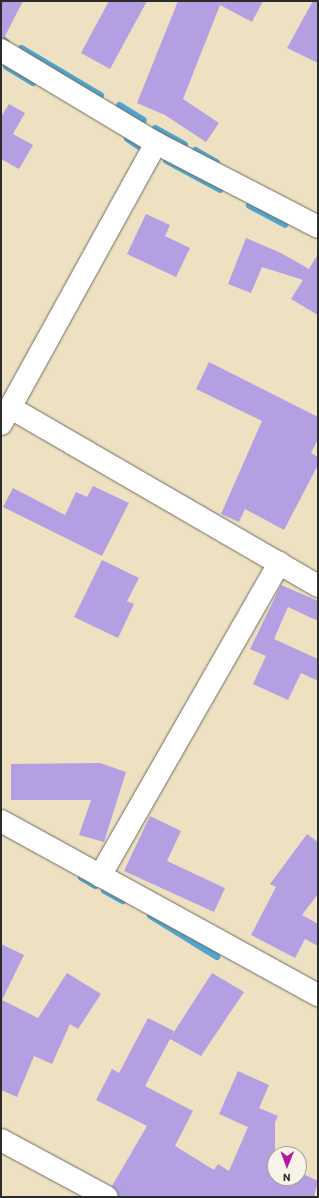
<!DOCTYPE html>
<html>
<head>
<meta charset="utf-8">
<style>
  body { margin:0 }
  #map { position:relative; width:319px; height:1198px; overflow:hidden; background:#ede1c1; font-family:Itim,sans-serif }
  div>[style] { position:absolute }
  [style*='--x'] { left:calc(var(--x)*1px); top:calc(var(--y)*1px); width:calc(var(--w)*1px); rotate:calc(var(--a)*1deg) }
  .stream>* { height:7px; margin:-3.5px; padding:0 3.5px; transform-origin:3.5px; border-radius:3.5px; background:#52a5cd }
  .building>* { inset:0; background:#b39fe2 }
  .roads { filter:drop-shadow(0 0 1px #6f6b60) drop-shadow(0 0 1px #6f6b60) }
  .minor>* { height:22px; margin:-11px; padding:0 11px; transform-origin:11px; border-radius:11px; background:#fff }
  span { translate:-50% -50%; white-space:nowrap; text-align:center; line-height:1.15; -webkit-text-stroke:3px #f7f3e8; paint-order:stroke }
  .frame { position:absolute; inset:0; border:2px solid #2b2b2b; pointer-events:none }
  .north { position:absolute; left:267px; top:1146px; width:40px; height:40px; box-sizing:border-box; background:#f7f3e8; border:1px solid #a5a39c; border-radius:50%; rotate:181deg; font-size:11px; font-weight:700; line-height:16px; text-align:center; color:#2b2b2b }
  .north::after { content:''; display:block; margin:auto; width:14px; height:18px; background:#b5179e; clip-path:polygon(50% 0,100% 100%,50% 72%,0 100%) }
</style>
</head>
<body>
<div id="map">
  <div class="stream">
    <i style="--x:1;--y:38;--w:6;--a:39"></i>
    <i style="--x:21;--y:48;--w:92;--a:30.7"></i>
    <i style="--x:6;--y:66;--w:31;--a:31"></i>
    <i style="--x:119;--y:105;--w:28;--a:32"></i>
    <i style="--x:155;--y:128;--w:33;--a:29"></i>
    <i style="--x:127;--y:138;--w:14;--a:34"></i>
    <i style="--x:195;--y:150;--w:24;--a:30"></i>
    <i style="--x:166;--y:160;--w:61;--a:28.2"></i>
    <i style="--x:249;--y:205;--w:40;--a:28"></i>
    <i style="--x:81;--y:877;--w:16;--a:30"></i>
    <i style="--x:104;--y:890;--w:21;--a:29"></i>
    <i style="--x:150;--y:915;--w:78;--a:31.8"></i>
  </div>
  <div class="building">
    <i style="clip-path:polygon(1px 1px,23px 1px,4px 38px,1px 38px)"></i>
    <i style="clip-path:polygon(109px 1px,147px 1px,110px 69px,81px 53px)"></i>
    <i style="clip-path:polygon(178px 1px,263px 1px,252px 22px,220px 5px,183px 99px,219px 123px,206px 142px,165px 115px,137px 103px)"></i>
    <i style="clip-path:polygon(313px 1px,318px 1px,318px 63px,287px 48px)"></i>
    <i style="clip-path:polygon(9px 104px,25px 113px,13px 134px,33px 145px,19px 169px,1px 159px,1px 117px)"></i>
    <i style="clip-path:polygon(146px 214px,170px 225px,165px 236px,190px 248px,176px 277px,127px 254px)"></i>
    <i style="clip-path:polygon(246px 238px,281px 253px,309px 269px,318px 254px,318px 315px,291px 299px,303px 280px,262px 267px,251px 293px,228px 284px)"></i>
    <i style="clip-path:polygon(209px 362px,318px 417px,318px 439px,311px 453px,318px 457px,318px 465px,284px 530px,245px 509px,239px 522px,221px 514px,262px 421px,196px 389px)"></i>
    <i style="clip-path:polygon(93px 486px,129px 503px,102px 556px,3px 507px,13px 488px,65px 515px,76px 492px,87px 497px)"></i>
    <i style="clip-path:polygon(102px 560px,139px 578px,127px 601px,134px 604px,118px 638px,74px 617px)"></i>
    <i style="clip-path:polygon(281px 585px,318px 601px,318px 621px,288px 607px,274px 639px,318px 659px,318px 681px,301px 673px,288px 700px,253px 684px,266px 656px,250px 649px)"></i>
    <i style="clip-path:polygon(100px 763px,126px 772px,104px 842px,79px 835px,91px 800px,11px 800px,11px 764px)"></i>
    <i style="clip-path:polygon(150px 816px,181px 831px,167px 861px,225px 888px,214px 912px,124px 871px)"></i>
    <i style="clip-path:polygon(307px 834px,318px 842px,318px 894px,302px 915px,318px 924px,318px 946px,305px 939px,295px 958px,251px 935px,276px 887px,270px 884px)"></i>
    <i style="clip-path:polygon(1px 944px,24px 955px,2px 1000px,38px 1018px,67px 973px,101px 994px,78px 1029px,70px 1024px,52px 1064px,34px 1056px,17px 1097px,1px 1090px)"></i>
    <i style="clip-path:polygon(212px 973px,244px 992px,201px 1056px,170px 1039px,145px 1086px,193px 1111px,175px 1146px,214px 1170px,218px 1164px,229px 1171px,248px 1127px,219px 1114px,238px 1071px,269px 1085px,259px 1108px,278px 1116px,275px 1122px,275px 1151px,280px 1153px,275px 1154px,275px 1178px,299px 1178px,299px 1172px,318px 1181px,314px 1197px,119px 1197px,112px 1186px,147px 1126px,96px 1100px,112px 1069px,119px 1073px,148px 1018px,174px 1031px,170px 1038px)"></i>
  </div>
  <div class="roads">
    <div class="minor">
      <i style="--x:1;--y:50;--w:181;--a:31"></i>
      <i style="--x:156;--y:143;--w:182;--a:27.4"></i>
      <i style="--x:11;--y:408;--w:355;--a:30.1"></i>
      <i style="--x:1;--y:424;--w:321;--a:-61.1"></i>
      <i style="--x:1;--y:821;--w:362;--a:28.8"></i>
      <i style="--x:100;--y:876;--w:361;--a:-60.2"></i>
      <i style="--x:1;--y:1140;--w:120;--a:28.3"></i>
    </div>
  </div>
  <div class="frame"></div>
  <div class="north">N</div>
</div>
</body>
</html>
